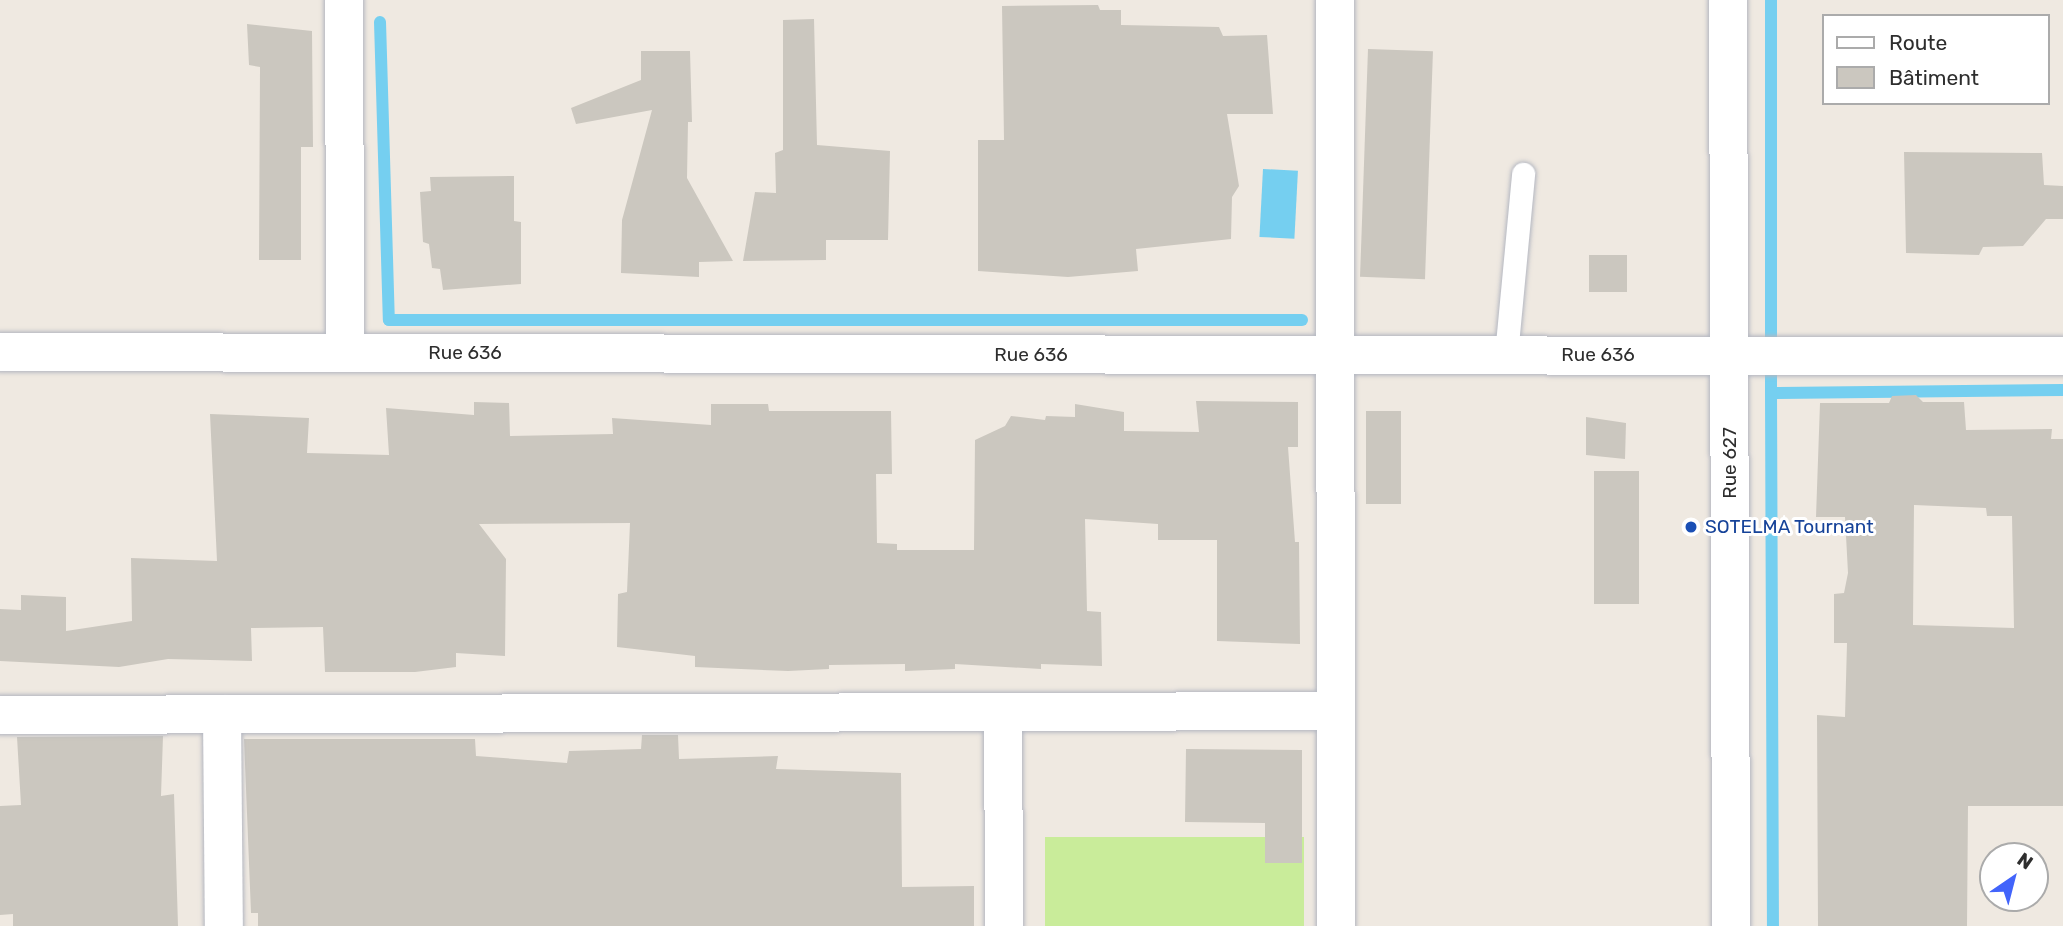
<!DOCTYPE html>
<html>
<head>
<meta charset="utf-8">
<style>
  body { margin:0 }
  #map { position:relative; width:2063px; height:926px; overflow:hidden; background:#efe9e1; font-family:Rubik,sans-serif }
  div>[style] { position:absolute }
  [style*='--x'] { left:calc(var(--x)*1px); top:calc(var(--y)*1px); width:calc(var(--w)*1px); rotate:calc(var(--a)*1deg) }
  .pitch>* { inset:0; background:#c9ec9a; transform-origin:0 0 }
  .water>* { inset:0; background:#75cff0; transform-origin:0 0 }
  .stream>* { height:12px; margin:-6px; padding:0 6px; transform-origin:6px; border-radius:6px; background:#75cff0 }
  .building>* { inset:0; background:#cbc7bf; transform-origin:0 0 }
  .roads { filter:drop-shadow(0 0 2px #b4b7c1) drop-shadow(0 0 2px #b4b7c1) }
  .lane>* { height:23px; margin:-11.5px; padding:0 11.5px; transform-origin:11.5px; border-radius:11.5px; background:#fff }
  .street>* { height:38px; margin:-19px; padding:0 19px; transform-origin:19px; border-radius:19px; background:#fff }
  .secondary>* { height:38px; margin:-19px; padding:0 19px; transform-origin:19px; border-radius:19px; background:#fff }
  .dots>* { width:19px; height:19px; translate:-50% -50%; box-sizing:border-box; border:4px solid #fff; border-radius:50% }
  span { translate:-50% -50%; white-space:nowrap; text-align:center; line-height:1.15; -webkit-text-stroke:6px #fff; paint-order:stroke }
  .street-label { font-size:19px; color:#2e2e2e }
  .transit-label { font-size:19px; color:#164399 }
  .left { translate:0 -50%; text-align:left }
  .legend { position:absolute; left:1822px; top:14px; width:228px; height:91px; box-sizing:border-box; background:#fff; border:2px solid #ababab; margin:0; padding:9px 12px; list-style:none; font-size:21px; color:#2e2e2e }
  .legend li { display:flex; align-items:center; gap:14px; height:35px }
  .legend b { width:35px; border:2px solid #ababab }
  .north { position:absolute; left:1979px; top:842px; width:70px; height:70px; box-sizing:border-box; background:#fff; border:2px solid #ababab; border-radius:50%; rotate:35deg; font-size:19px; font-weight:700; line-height:28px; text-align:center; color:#2e2e2e }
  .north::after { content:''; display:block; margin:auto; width:24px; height:32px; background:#4264fb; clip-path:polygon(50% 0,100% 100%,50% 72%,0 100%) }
</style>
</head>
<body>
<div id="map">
  <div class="pitch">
    <i style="left:1045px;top:837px;width:259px;height:89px"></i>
  </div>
  <div class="water">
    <i style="left:1263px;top:169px;width:35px;height:68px;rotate:3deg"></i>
  </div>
  <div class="stream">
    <i style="--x:1771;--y:0;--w:393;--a:90"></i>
    <i style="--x:1771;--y:393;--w:292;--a:-0.6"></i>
    <i style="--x:380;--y:22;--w:298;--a:88.3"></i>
    <i style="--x:389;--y:320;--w:913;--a:0"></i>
    <i style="--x:1771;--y:393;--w:533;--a:89.79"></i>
  </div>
  <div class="building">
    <i style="clip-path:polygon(1098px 5px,1100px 10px,1121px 10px,1121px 25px,1219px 27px,1223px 36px,1267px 35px,1273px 114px,1227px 114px,1239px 186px,1232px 197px,1231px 239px,1136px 249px,1138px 271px,1068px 277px,978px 271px,978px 140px,1004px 140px,1002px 6px)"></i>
    <i style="clip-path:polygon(814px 19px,817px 145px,890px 151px,888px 240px,826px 240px,826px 260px,743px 261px,755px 192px,776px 193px,775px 153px,783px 150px,783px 20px)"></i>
    <i style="clip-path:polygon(247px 24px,312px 31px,313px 147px,301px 147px,301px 260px,259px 260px,260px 67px,249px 65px)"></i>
    <i style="left:1368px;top:49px;width:65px;height:228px;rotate:2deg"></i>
    <i style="clip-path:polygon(641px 51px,690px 51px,692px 122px,688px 122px,687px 178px,733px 261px,699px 262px,699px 277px,621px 273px,622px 220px,652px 110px,576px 124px,571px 108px,641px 80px)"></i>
    <i style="clip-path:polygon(1904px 152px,2042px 153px,2044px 185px,2063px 186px,2063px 219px,2046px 219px,2023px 246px,1983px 247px,1979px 255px,1906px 253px)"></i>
    <i style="clip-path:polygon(514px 176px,514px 221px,521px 222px,521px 284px,443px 290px,440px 269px,432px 268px,429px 244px,423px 242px,420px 192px,431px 191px,430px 177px)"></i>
    <i style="left:1627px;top:255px;width:37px;height:38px;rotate:90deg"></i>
    <i style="clip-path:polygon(evenodd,1916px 395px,1923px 402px,1964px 402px,1966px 430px,2052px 429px,2051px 439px,2063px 439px,2063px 806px,1968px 806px,1967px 926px,1818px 926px,1817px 715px,1845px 717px,1847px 643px,1834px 643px,1834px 594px,1844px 593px,1848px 573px,1845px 517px,1816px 517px,1820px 403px,1889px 403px,1892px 396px,1916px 395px,1914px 505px,1986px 508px,1987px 516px,2012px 516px,2014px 628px,1913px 625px,1914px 505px)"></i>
    <i style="clip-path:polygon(1196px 401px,1298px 402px,1298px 447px,1288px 447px,1295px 542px,1299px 542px,1300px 644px,1217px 641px,1217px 540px,1158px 540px,1158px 524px,1085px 519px,1087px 611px,1101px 612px,1102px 666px,1041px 664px,1041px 669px,955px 664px,955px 669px,905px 671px,905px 664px,829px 665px,829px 669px,788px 671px,695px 667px,695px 656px,617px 647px,618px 594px,627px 592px,630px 523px,479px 524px,506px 559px,505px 656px,456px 653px,456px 667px,415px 672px,325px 672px,323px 627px,251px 628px,252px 661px,168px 659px,119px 667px,0 661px,0 609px,21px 610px,21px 595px,66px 597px,66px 631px,132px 621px,131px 558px,217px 561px,210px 414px,309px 418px,307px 453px,389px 455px,386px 408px,474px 415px,474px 402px,509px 403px,510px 436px,613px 434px,612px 418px,711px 425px,711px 404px,768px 404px,769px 411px,891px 411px,892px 474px,876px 474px,877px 543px,897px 544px,897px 550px,974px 550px,975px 440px,1005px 426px,1011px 416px,1045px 420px,1046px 416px,1075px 417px,1075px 404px,1124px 412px,1124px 431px,1199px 432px)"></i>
    <i style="left:1366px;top:411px;width:35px;height:93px"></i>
    <i style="clip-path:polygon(1586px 417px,1626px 423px,1625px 459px,1586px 455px)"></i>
    <i style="left:1594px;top:471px;width:45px;height:133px"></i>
    <i style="clip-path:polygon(642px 735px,678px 735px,679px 759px,778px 756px,776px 769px,901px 773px,902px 887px,974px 886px,974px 926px,258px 926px,258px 913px,251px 913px,244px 739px,475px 739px,476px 756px,567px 763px,569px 751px,641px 749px)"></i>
    <i style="clip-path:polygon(163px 736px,161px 796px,174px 794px,178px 926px,13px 926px,13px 914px,0 915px,0 806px,21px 805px,17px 737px)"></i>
    <i style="clip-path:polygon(1186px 749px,1302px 750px,1302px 863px,1265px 863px,1265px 823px,1185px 822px)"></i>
  </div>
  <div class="roads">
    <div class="lane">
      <i style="--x:1506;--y:355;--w:182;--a:-84.6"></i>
    </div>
    <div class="street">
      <i style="--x:344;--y:0;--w:353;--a:89.8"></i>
      <i style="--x:1335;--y:0;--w:926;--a:89.94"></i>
      <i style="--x:0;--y:352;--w:1730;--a:0.13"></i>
      <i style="--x:1003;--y:712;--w:214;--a:89.7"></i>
      <i style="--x:222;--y:714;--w:212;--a:89.5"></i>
      <i style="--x:0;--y:715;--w:1336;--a:-0.17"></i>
    </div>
    <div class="secondary">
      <i style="--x:1728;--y:0;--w:926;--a:89.81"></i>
      <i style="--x:1730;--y:356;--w:333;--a:0"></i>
    </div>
  </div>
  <div class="dots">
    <i style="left:1691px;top:527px;background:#1a4fb4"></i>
  </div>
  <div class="street-label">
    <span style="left:465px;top:353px">Rue 636</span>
    <span style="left:1031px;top:355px">Rue 636</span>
    <span style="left:1598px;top:355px">Rue 636</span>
    <span style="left:1730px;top:463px;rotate:-90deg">Rue 627</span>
  </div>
  <div class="transit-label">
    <span class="left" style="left:1705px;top:527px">SOTELMA Tournant</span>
  </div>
  <ul class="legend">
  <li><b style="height:9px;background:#fff"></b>Route</li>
  <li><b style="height:19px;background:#cbc7bf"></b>Bâtiment</li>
  </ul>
  <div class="north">N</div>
</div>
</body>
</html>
